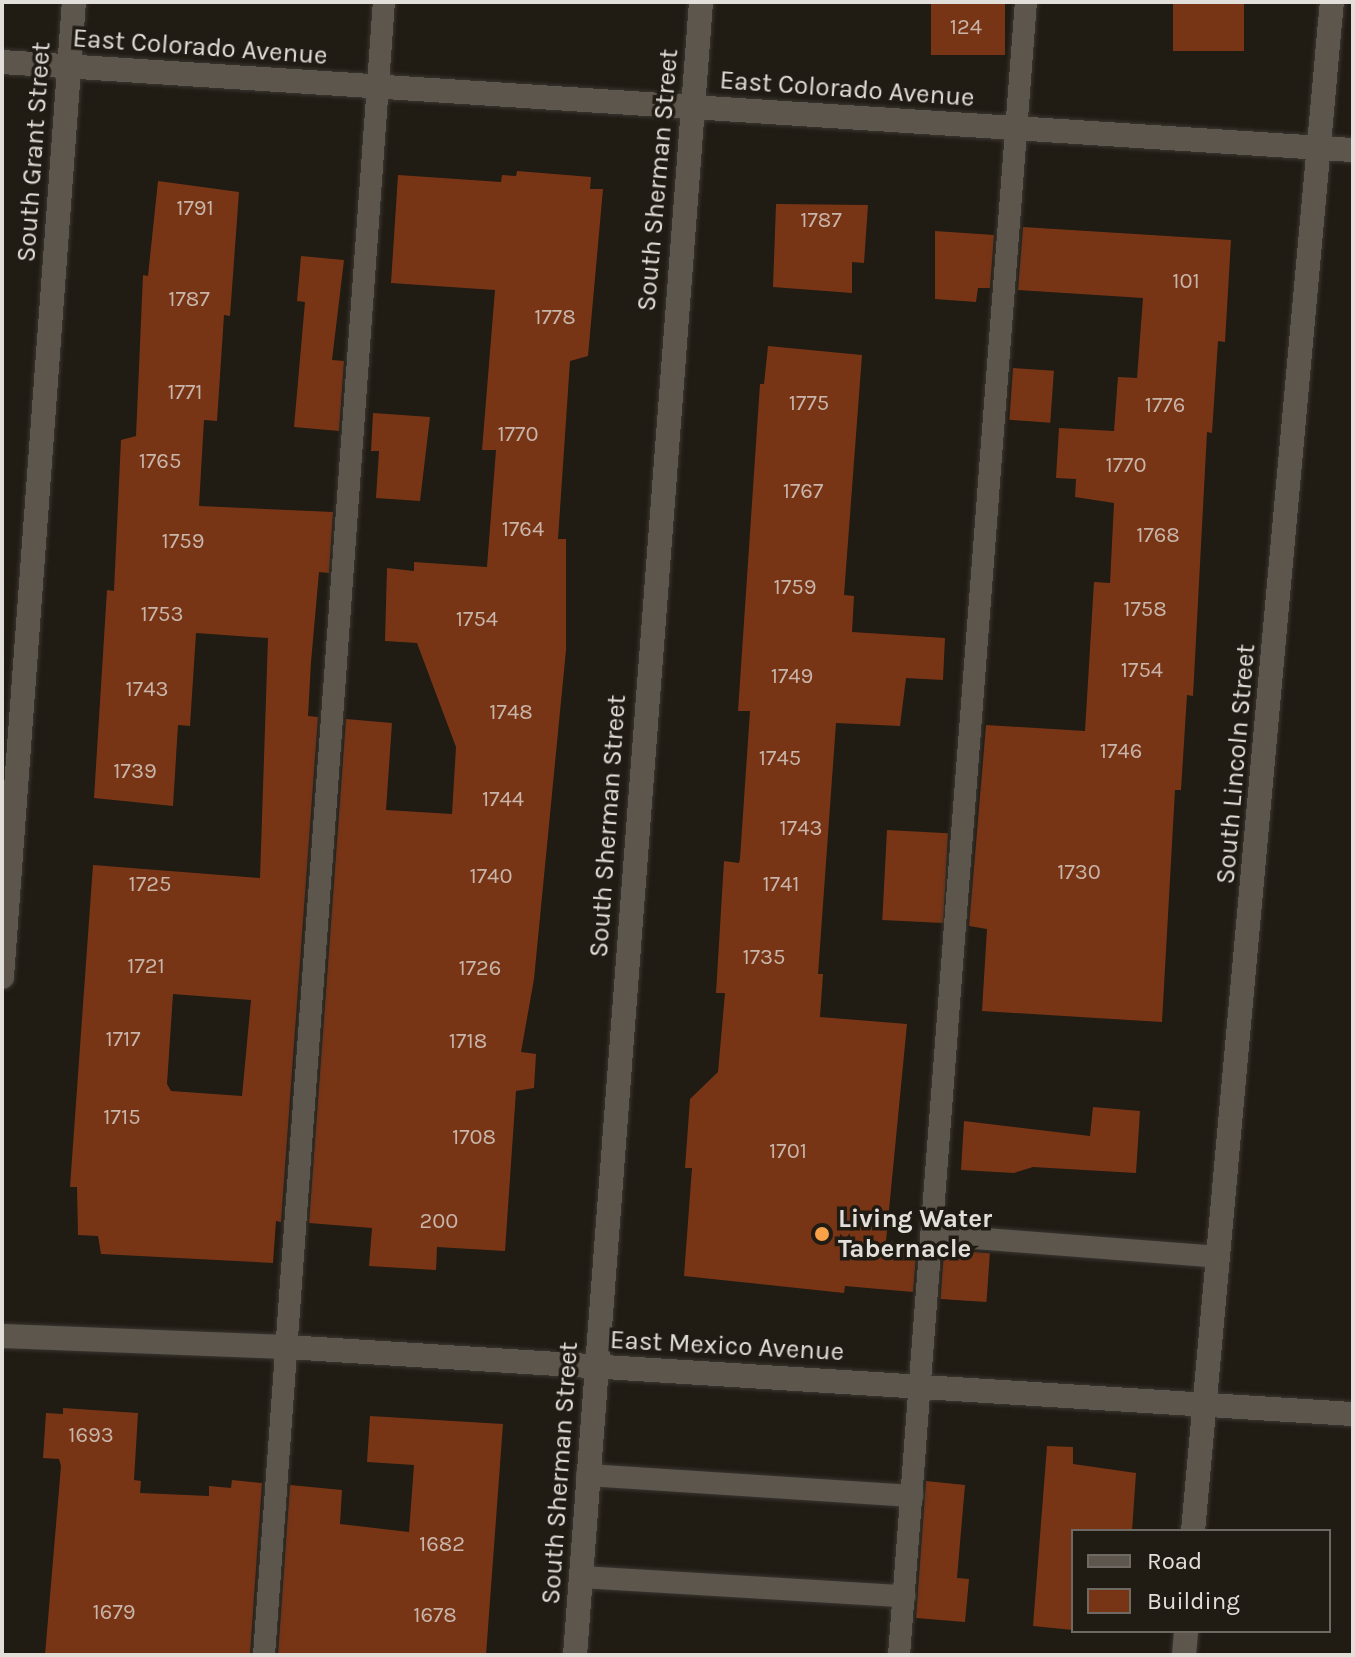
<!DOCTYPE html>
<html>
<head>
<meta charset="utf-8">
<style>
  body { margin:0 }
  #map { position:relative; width:1355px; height:1657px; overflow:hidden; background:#201b13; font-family:Karla,sans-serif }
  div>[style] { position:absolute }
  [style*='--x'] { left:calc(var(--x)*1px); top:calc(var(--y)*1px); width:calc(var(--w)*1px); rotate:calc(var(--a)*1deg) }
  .building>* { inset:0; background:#783516; transform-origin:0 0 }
  .roads { filter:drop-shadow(0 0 2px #3a3631) drop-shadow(0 0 2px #3a3631) }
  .lane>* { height:22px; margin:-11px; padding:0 11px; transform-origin:11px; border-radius:11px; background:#5c564d }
  .street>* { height:24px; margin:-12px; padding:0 12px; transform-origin:12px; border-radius:12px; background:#5c564d }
  .dots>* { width:22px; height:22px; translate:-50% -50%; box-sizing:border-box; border:4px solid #201b13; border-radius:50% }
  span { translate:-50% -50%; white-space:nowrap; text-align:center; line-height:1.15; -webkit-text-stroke:7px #201b13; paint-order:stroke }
  .number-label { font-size:22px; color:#c8b4a8 }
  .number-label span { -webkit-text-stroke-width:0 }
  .street-label { font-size:26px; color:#e2ded9 }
  .poi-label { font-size:26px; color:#e2ded9; font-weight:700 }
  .left { translate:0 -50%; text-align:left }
  .frame { position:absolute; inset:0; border:4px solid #e2ded9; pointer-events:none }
  .legend { position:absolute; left:1071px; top:1529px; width:260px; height:104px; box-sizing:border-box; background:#201b13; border:2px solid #6e6962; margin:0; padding:10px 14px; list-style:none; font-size:24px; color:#e2ded9 }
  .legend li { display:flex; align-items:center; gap:16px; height:40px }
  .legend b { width:40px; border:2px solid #6e6962 }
</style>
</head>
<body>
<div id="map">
  <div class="building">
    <i style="left:931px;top:2px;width:74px;height:53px"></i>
    <i style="left:1173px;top:2px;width:71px;height:49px"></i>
    <i style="clip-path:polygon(517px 171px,591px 177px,590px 189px,603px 189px,588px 356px,570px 361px,558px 539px,566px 539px,566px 650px,534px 979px,521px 1052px,536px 1054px,534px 1088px,516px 1091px,505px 1251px,437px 1247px,436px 1270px,369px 1266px,372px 1228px,309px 1223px,346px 719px,392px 723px,386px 810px,452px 814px,456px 747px,417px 643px,385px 641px,387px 568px,414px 571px,414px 562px,487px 567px,496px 450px,482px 450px,495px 290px,391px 283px,398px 175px,501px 182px,502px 175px,516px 176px)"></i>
    <i style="clip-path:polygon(evenodd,158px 181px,239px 192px,230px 316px,224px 315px,217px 421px,204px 420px,199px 506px,333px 512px,329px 573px,319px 572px,311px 662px,308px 716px,318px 717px,281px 1222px,276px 1221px,273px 1263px,101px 1254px,98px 1236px,78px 1235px,77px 1187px,70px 1187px,93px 865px,260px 878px,268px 638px,196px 633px,190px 726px,178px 725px,173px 806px,94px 798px,107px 590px,114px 591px,121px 440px,136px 436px,143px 275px,148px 276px,158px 181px,173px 994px,251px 1000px,242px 1096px,171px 1091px,167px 1084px,173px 994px)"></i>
    <i style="clip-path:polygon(776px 204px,868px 205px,864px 263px,852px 262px,852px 293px,773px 287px)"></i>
    <i style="clip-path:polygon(1023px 227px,1231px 240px,1225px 342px,1218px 341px,1212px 433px,1207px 432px,1193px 696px,1187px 695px,1181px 790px,1175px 790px,1162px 1022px,982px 1011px,987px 929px,969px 926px,986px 725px,1085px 731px,1094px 582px,1110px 583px,1114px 503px,1075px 497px,1076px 479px,1056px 478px,1059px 428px,1114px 431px,1118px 377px,1137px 378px,1143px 298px,1018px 290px)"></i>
    <i style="clip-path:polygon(935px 231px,994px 235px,990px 288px,978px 288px,976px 302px,935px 299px)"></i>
    <i style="clip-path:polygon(301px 256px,344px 260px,332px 360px,344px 361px,339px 431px,294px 427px,305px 302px,297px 301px)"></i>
    <i style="clip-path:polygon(768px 346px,862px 355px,844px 595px,854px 596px,852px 632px,945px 638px,943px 680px,906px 678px,900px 726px,836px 723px,818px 974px,823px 974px,820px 1017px,907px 1024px,886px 1241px,917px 1244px,913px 1292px,845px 1286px,844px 1293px,684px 1276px,692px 1168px,685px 1168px,690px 1099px,718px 1072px,725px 993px,716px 993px,724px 861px,739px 863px,740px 858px,750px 711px,738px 711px,760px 384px,764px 384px)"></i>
    <i style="left:1013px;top:368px;width:41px;height:52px;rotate:4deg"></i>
    <i style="clip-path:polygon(373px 413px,430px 417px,420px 501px,376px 498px,379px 451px,371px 451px)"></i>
    <i style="left:887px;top:830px;width:61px;height:90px;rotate:3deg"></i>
    <i style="clip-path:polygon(1093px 1107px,1140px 1111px,1136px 1173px,1033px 1167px,1014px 1173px,961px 1170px,964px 1121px,1090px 1136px)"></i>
    <i style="left:944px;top:1250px;width:46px;height:49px;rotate:4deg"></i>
    <i style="clip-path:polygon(63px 1408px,138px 1413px,134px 1480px,141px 1481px,140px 1493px,209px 1496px,209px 1486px,231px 1488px,232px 1480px,262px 1483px,250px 1655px,45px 1655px,61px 1466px,59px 1459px,43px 1458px,46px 1413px,63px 1414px)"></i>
    <i style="clip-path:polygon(370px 1416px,503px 1424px,486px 1655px,278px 1655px,290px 1485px,342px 1490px,340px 1524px,409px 1532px,414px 1465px,367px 1462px)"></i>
    <i style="clip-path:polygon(1047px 1446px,1073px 1447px,1073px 1464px,1136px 1473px,1132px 1531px,1073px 1531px,1073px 1630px,1033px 1626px)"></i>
    <i style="clip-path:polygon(926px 1481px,965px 1485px,957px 1578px,969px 1579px,965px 1622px,916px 1618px)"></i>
  </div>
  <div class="roads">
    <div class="lane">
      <i style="--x:934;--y:1235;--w:284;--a:4.4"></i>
      <i style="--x:587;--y:1475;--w:326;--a:3.7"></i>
      <i style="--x:580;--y:1577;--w:325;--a:3.4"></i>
      <i style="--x:264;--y:1655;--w:1657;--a:-85.85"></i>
      <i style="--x:899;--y:1655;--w:1658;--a:-85.61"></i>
    </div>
    <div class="street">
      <i style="--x:2;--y:62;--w:1354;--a:3.73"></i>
      <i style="--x:2;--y:977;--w:978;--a:-85.78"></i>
      <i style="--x:2;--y:1336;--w:285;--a:2.2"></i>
      <i style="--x:287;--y:1347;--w:1068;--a:3.6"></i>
      <i style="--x:1193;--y:1531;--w:1535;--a:-84.81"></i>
      <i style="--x:575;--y:1655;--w:1658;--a:-85.64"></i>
      <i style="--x:1184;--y:1655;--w:24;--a:-85"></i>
    </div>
  </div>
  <div class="dots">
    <i style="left:822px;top:1234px;background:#f7a148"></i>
  </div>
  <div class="number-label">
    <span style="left:966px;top:28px">124</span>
    <span style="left:195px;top:209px">1791</span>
    <span style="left:821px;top:221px">1787</span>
    <span style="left:1186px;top:282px">101</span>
    <span style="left:189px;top:300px">1787</span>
    <span style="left:555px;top:318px">1778</span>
    <span style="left:185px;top:393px">1771</span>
    <span style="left:809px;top:404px">1775</span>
    <span style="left:1165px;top:406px">1776</span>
    <span style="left:518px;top:435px">1770</span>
    <span style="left:160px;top:462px">1765</span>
    <span style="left:1126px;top:466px">1770</span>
    <span style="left:803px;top:492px">1767</span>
    <span style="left:523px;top:530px">1764</span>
    <span style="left:1158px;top:536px">1768</span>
    <span style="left:183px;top:542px">1759</span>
    <span style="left:795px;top:588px">1759</span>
    <span style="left:1145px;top:610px">1758</span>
    <span style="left:162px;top:615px">1753</span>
    <span style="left:477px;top:620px">1754</span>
    <span style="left:1142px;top:671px">1754</span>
    <span style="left:792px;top:677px">1749</span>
    <span style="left:147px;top:690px">1743</span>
    <span style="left:511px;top:713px">1748</span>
    <span style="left:1121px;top:752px">1746</span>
    <span style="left:780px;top:759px">1745</span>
    <span style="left:135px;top:772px">1739</span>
    <span style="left:503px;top:800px">1744</span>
    <span style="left:801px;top:829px">1743</span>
    <span style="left:1079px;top:873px">1730</span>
    <span style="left:491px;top:877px">1740</span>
    <span style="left:150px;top:885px">1725</span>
    <span style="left:781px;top:885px">1741</span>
    <span style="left:764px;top:958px">1735</span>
    <span style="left:146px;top:967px">1721</span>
    <span style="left:480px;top:969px">1726</span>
    <span style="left:123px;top:1040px">1717</span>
    <span style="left:468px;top:1042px">1718</span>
    <span style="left:122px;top:1118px">1715</span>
    <span style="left:474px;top:1138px">1708</span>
    <span style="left:788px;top:1152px">1701</span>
    <span style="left:439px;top:1222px">200</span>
    <span style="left:91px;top:1436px">1693</span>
    <span style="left:442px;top:1545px">1682</span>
    <span style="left:114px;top:1613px">1679</span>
    <span style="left:435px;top:1616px">1678</span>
  </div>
  <div class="street-label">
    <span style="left:200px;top:47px;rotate:4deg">East Colorado Avenue</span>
    <span style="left:847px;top:89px;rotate:4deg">East Colorado Avenue</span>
    <span style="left:34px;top:152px;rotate:-86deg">South Grant Street</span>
    <span style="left:658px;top:180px;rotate:-85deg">South Sherman Street</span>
    <span style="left:1236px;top:764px;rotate:-85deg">South Lincoln Street</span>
    <span style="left:608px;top:826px;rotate:-86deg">South Sherman Street</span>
    <span style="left:727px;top:1346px;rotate:3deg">East Mexico Avenue</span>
    <span style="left:560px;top:1473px;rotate:-86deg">South Sherman Street</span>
  </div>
  <div class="poi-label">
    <span class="left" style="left:838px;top:1234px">Living Water<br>Tabernacle</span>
  </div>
  <div class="frame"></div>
  <ul class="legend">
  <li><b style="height:10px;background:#5c564d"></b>Road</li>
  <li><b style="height:22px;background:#783516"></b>Building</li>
  </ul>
</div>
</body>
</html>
